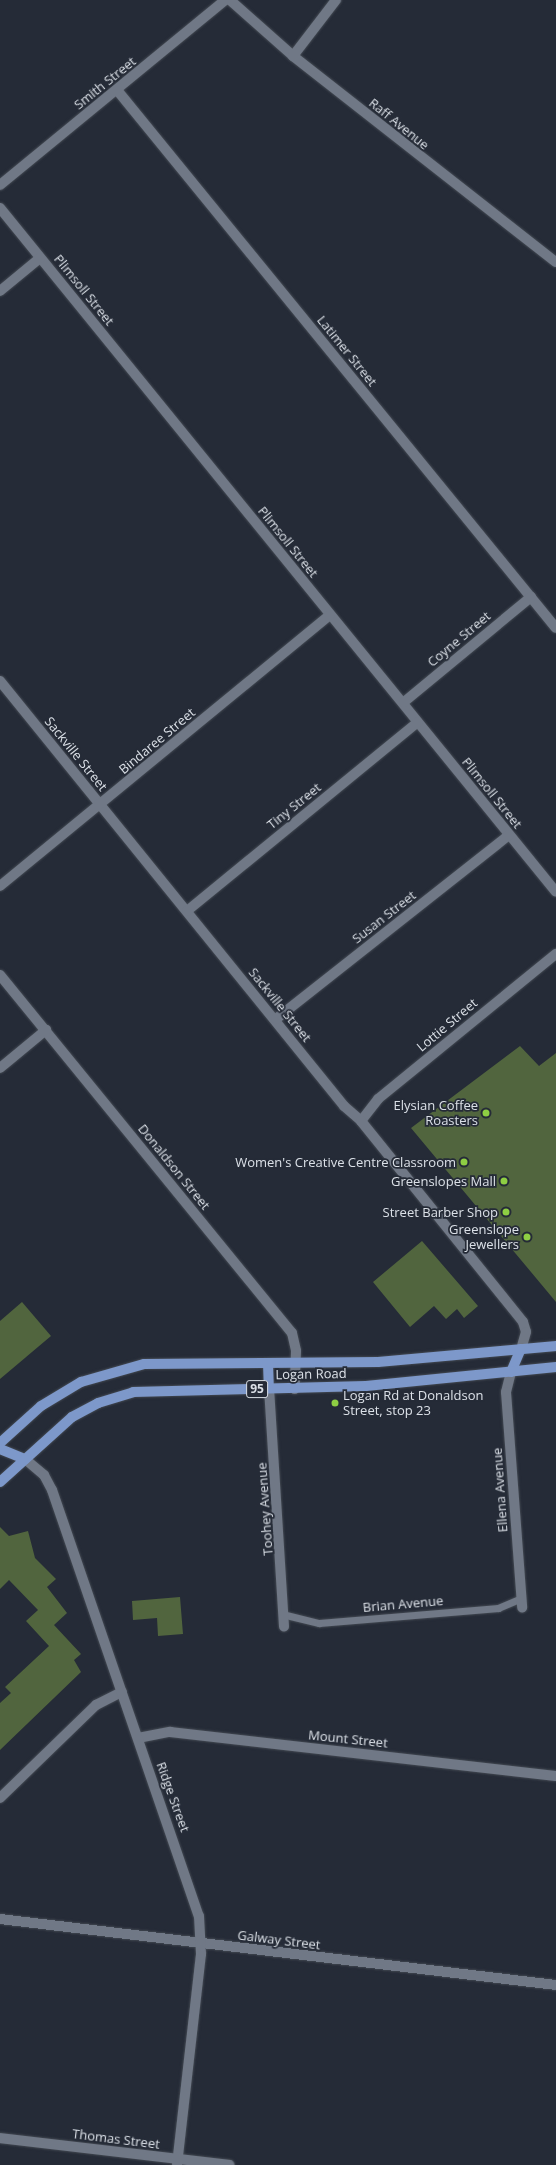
<!DOCTYPE html>
<html>
<head>
<meta charset="utf-8">
<style>
  body { margin:0 }
  #map { position:relative; width:556px; height:2165px; overflow:hidden; background:#252b37; font-family:"Open Sans",sans-serif }
  div>[style] { position:absolute }
  [style*='--x'] { left:calc(var(--x)*1px); top:calc(var(--y)*1px); width:calc(var(--w)*1px); rotate:calc(var(--a)*1deg) }
  .building>* { inset:0; background:#51653e }
  .roads { filter:drop-shadow(0 0 1px #434952) drop-shadow(0 0 1px #434952) }
  .service>* { height:7px; margin:-3.5px; padding:0 3.5px; transform-origin:3.5px; border-radius:3.5px; background:#707886 }
  .minor>* { height:10px; margin:-5px; padding:0 5px; transform-origin:5px; border-radius:5px; background:#707886 }
  .tertiary>* { height:10px; margin:-5px; padding:0 5px; transform-origin:5px; border-radius:5px; background:#707886 }
  .primary>* { height:10px; margin:-5px; padding:0 5px; transform-origin:5px; border-radius:5px; background:#7d98ca }
  .dots>* { width:11px; height:11px; translate:-50% -50%; box-sizing:border-box; border:2px solid #252b37; border-radius:50% }
  span { translate:-50% -50%; white-space:nowrap; text-align:center; line-height:1.15; -webkit-text-stroke:3.5px #252b37; paint-order:stroke }
  .shield-label span { padding:1px 3px; background:#252b37; border:1px solid; border-radius:3px; -webkit-text-stroke-width:0 }
  .shield-label { font-size:12px; color:#dbe0e7; font-weight:700 }
  .street-label { font-size:13px; color:#dbe0e7 }
  .poi-label { font-size:13px; color:#dbe0e7 }
  .right { translate:-100% -50%; text-align:right }
  .left { translate:0 -50%; text-align:left }
</style>
</head>
<body>
<div id="map">
  <div class="building">
    <i style="clip-path:polygon(520px 1046px,539px 1066px,556px 1053px,556px 1302px,411px 1128px)"></i>
    <i style="clip-path:polygon(422px 1241px,478px 1306px,464px 1318px,457px 1309px,446px 1319px,434px 1306px,410px 1327px,373px 1282px)"></i>
    <i style="clip-path:polygon(22px 1302px,51px 1336px,0 1379px,0 1321px)"></i>
    <i style="clip-path:polygon(0 1527px,9px 1536px,28px 1531px,35px 1558px,56px 1579px,47px 1587px,67px 1613px,54px 1625px,81px 1654px,74px 1660px,81px 1672px,0 1750px,0 1703px,11px 1693px,5px 1687px,49px 1646px,26px 1621px,38px 1610px,9px 1580px,0 1589px)"></i>
    <i style="clip-path:polygon(180px 1597px,183px 1634px,158px 1636px,157px 1618px,133px 1620px,132px 1601px)"></i>
  </div>
  <div class="roads">
    <div class="service">
      <i style="--x:286;--y:1615;--w:34;--a:14"></i>
      <i style="--x:319;--y:1623;--w:180;--a:-4.8"></i>
      <i style="--x:498;--y:1608;--w:25;--a:-23"></i>
    </div>
    <div class="minor">
      <i style="--x:230;--y:0;--w:84;--a:41.6"></i>
      <i style="--x:293;--y:56;--w:334;--a:38.1"></i>
      <i style="--x:293;--y:56;--w:71;--a:-52.5"></i>
      <i style="--x:117;--y:90;--w:694;--a:50.79"></i>
      <i style="--x:0;--y:185;--w:291;--a:-39.4"></i>
      <i style="--x:0;--y:208;--w:881;--a:50.89"></i>
      <i style="--x:0;--y:291;--w:52;--a:-39.5"></i>
      <i style="--x:0;--y:681;--w:547;--a:51.01"></i>
      <i style="--x:344;--y:1106;--w:23;--a:41"></i>
      <i style="--x:361;--y:1121;--w:28;--a:-52"></i>
      <i style="--x:378;--y:1099;--w:230;--a:-39.2"></i>
      <i style="--x:404;--y:702;--w:165;--a:-39.6"></i>
      <i style="--x:0;--y:886;--w:427;--a:-39.4"></i>
      <i style="--x:187;--y:911;--w:298;--a:-39.3"></i>
      <i style="--x:0;--y:975;--w:462;--a:50.8"></i>
      <i style="--x:292;--y:1333;--w:18;--a:77"></i>
      <i style="--x:296;--y:1351;--w:38;--a:92"></i>
      <i style="--x:276;--y:1019;--w:297;--a:-38.3"></i>
      <i style="--x:0;--y:1068;--w:60;--a:-39.6"></i>
      <i style="--x:511;--y:1372;--w:21;--a:104"></i>
      <i style="--x:506;--y:1392;--w:216;--a:85.7"></i>
      <i style="--x:269;--y:1388;--w:239;--a:86.4"></i>
      <i style="--x:138;--y:1738;--w:33;--a:-11"></i>
      <i style="--x:170;--y:1732;--w:388;--a:6.5"></i>
      <i style="--x:0;--y:1798;--w:134;--a:-44.1"></i>
      <i style="--x:96;--y:1705;--w:29;--a:-27"></i>
      <i style="--x:0;--y:1919;--w:560;--a:6.77"></i>
      <i style="--x:0;--y:2138;--w:231;--a:6.7"></i>
    </div>
    <div class="tertiary">
      <i style="--x:361;--y:1121;--w:258;--a:51.1"></i>
      <i style="--x:523;--y:1322;--w:10;--a:73"></i>
      <i style="--x:526;--y:1332;--w:18;--a:106"></i>
      <i style="--x:25;--y:1459;--w:25;--a:40"></i>
      <i style="--x:44;--y:1475;--w:17;--a:62"></i>
      <i style="--x:52;--y:1490;--w:451;--a:71"></i>
      <i style="--x:199;--y:1916;--w:38;--a:87"></i>
      <i style="--x:201;--y:1954;--w:212;--a:96.5"></i>
    </div>
    <div class="primary">
      <i style="--x:268;--y:1363;--w:25;--a:88"></i>
      <i style="--x:511;--y:1372;--w:25;--a:-67"></i>
      <i style="--x:0;--y:1443;--w:55;--a:-42.1"></i>
      <i style="--x:41;--y:1406;--w:47;--a:-31"></i>
      <i style="--x:81;--y:1382;--w:66;--a:-15.9"></i>
      <i style="--x:144;--y:1364;--w:234;--a:-0.5"></i>
      <i style="--x:378;--y:1362;--w:179;--a:-5.1"></i>
      <i style="--x:0;--y:1449;--w:27;--a:22"></i>
      <i style="--x:0;--y:1482;--w:97;--a:-42.1"></i>
      <i style="--x:72;--y:1417;--w:30;--a:-28"></i>
      <i style="--x:98;--y:1403;--w:37;--a:-17"></i>
      <i style="--x:133;--y:1392;--w:233;--a:-1.5"></i>
      <i style="--x:366;--y:1386;--w:191;--a:-5.7"></i>
    </div>
  </div>
  <div class="dots">
    <i style="left:486px;top:1113px;background:#8ece43"></i>
    <i style="left:464px;top:1162px;background:#8ece43"></i>
    <i style="left:504px;top:1181px;background:#8ece43"></i>
    <i style="left:506px;top:1212px;background:#8ece43"></i>
    <i style="left:527px;top:1237px;background:#8ece43"></i>
    <i style="left:335px;top:1403px;background:#8ece43"></i>
  </div>
  <div class="shield-label">
    <span style="left:257px;top:1389px">95</span>
  </div>
  <div class="street-label">
    <span style="left:105px;top:83px;rotate:-39deg">Smith Street</span>
    <span style="left:399px;top:124px;rotate:39deg">Raff Avenue</span>
    <span style="left:84px;top:290px;rotate:51deg">Plimsoll Street</span>
    <span style="left:347px;top:351px;rotate:51deg">Latimer Street</span>
    <span style="left:288px;top:542px;rotate:51deg">Plimsoll Street</span>
    <span style="left:459px;top:639px;rotate:-40deg">Coyne Street</span>
    <span style="left:157px;top:741px;rotate:-40deg">Bindaree Street</span>
    <span style="left:76px;top:754px;rotate:51deg">Sackville Street</span>
    <span style="left:492px;top:793px;rotate:51deg">Plimsoll Street</span>
    <span style="left:294px;top:806px;rotate:-39deg">Tiny Street</span>
    <span style="left:384px;top:917px;rotate:-38deg">Susan Street</span>
    <span style="left:280px;top:1005px;rotate:51deg">Sackville Street</span>
    <span style="left:447px;top:1025px;rotate:-40deg">Lottie Street</span>
    <span style="left:174px;top:1167px;rotate:51deg">Donaldson Street</span>
    <span style="left:311px;top:1374px;rotate:-1deg">Logan Road</span>
    <span style="left:500px;top:1490px;rotate:-94deg">Ellena Avenue</span>
    <span style="left:265px;top:1509px;rotate:-94deg">Toohey Avenue</span>
    <span style="left:403px;top:1604px;rotate:-5deg">Brian Avenue</span>
    <span style="left:348px;top:1739px;rotate:6deg">Mount Street</span>
    <span style="left:173px;top:1797px;rotate:70deg">Ridge Street</span>
    <span style="left:279px;top:1940px;rotate:7deg">Galway Street</span>
    <span style="left:116px;top:2139px;rotate:7deg">Thomas Street</span>
  </div>
  <div class="poi-label">
    <span class="right" style="left:478px;top:1113px">Elysian Coffee<br>Roasters</span>
    <span class="right" style="left:456px;top:1162px">Women's Creative Centre Classroom</span>
    <span class="right" style="left:496px;top:1181px">Greenslopes Mall</span>
    <span class="right" style="left:498px;top:1212px">Street Barber Shop</span>
    <span class="right" style="left:519px;top:1237px">Greenslope<br>Jewellers</span>
    <span class="left" style="left:343px;top:1403px">Logan Rd at Donaldson<br>Street, stop 23</span>
  </div>
</div>
</body>
</html>
